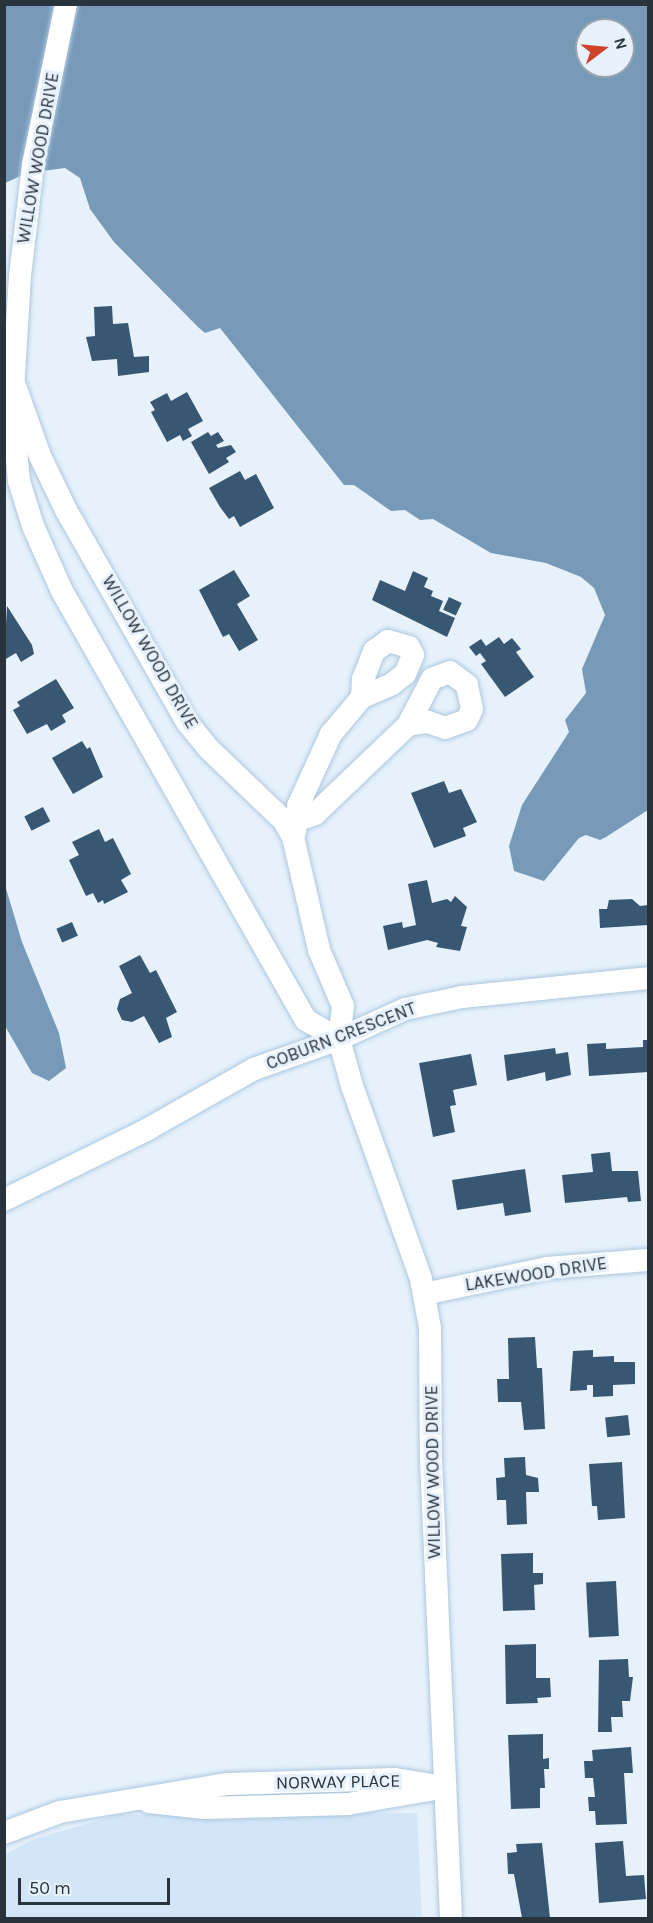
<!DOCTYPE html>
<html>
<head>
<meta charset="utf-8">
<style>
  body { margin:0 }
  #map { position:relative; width:653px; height:1923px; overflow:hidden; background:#e6f1fb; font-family:Karla,sans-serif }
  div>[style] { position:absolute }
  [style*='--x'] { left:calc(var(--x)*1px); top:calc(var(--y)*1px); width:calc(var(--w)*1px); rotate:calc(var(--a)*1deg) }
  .built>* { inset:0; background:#d3e6f8 }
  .water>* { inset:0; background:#789ab9 }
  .building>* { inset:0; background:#375773; transform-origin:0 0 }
  .roads { filter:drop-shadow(0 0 2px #acc7df) drop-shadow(0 0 2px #acc7df) }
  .minor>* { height:22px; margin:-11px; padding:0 11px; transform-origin:11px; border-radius:11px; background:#fff }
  span { translate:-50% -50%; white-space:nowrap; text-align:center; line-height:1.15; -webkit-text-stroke:6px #e6f1fb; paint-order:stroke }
  .street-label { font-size:18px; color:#28333c }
  .frame { position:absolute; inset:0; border:6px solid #28333c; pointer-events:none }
  .north { position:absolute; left:575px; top:18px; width:60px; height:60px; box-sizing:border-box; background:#e6f1fb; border:2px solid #9aa5af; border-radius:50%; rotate:74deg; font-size:16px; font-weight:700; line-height:24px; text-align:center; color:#28333c }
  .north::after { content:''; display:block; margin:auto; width:21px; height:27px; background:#cf432d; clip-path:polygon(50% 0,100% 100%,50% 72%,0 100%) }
  .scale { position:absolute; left:18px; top:1878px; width:152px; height:27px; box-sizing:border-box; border:3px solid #28333c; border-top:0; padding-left:8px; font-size:18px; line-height:21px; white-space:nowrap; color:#28333c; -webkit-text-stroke:4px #e6f1fb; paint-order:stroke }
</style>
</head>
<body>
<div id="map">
  <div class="built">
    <i style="clip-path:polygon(417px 1813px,422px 1918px,5px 1918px,5px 1854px,34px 1839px,117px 1815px)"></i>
  </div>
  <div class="water">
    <i style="clip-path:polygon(evenodd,5px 5px,648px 5px,648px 810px,606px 837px,600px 840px,586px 835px,579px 838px,544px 881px,514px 871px,509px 846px,522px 805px,569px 732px,565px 720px,586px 693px,582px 669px,605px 615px,594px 588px,581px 577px,546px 563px,491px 553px,433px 519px,420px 520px,405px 510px,391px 511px,354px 485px,344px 485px,220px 328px,205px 333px,198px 327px,114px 242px,90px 209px,80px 178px,65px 168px,27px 173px,5px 183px,5px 5px,587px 30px,623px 30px,623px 66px,587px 66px,587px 30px)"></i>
    <i style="clip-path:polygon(5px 885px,22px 942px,59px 1033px,66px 1068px,49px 1081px,32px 1073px,5px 1026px)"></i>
  </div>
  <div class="building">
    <i style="clip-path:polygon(112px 306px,113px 324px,128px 323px,134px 357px,149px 356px,149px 372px,118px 376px,117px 359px,92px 361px,86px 337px,95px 336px,94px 307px)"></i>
    <i style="clip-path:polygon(187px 392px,203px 421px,188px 429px,192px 436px,183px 441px,180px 435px,167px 442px,151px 412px,155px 410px,150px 402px,167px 393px,171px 401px)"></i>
    <i style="clip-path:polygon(208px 432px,211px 436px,218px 432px,224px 441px,216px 445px,218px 448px,231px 445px,236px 452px,226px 458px,229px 462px,209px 474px,191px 442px)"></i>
    <i style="clip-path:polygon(240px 471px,245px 480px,256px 474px,274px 508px,240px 527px,234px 516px,229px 519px,220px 507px,209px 488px)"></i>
    <i style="clip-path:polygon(234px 570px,250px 596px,237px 604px,258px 640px,239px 651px,229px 634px,223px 637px,199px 590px)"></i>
    <i style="clip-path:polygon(413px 571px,428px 578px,424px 587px,433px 591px,431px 596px,443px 601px,439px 611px,455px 618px,447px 637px,372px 600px,380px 580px,405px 591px)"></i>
    <i style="left:449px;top:597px;width:14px;height:14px;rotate:25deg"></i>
    <i style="clip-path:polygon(7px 606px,32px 645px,34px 654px,21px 662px,16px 653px,4px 660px)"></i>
    <i style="clip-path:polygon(499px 637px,504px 644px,512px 638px,521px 649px,516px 652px,534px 677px,505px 697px,481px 664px,486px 661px,480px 653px,476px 656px,469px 647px,481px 639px,486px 646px)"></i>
    <i style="clip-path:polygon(56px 679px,74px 708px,62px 715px,66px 722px,51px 731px,47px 724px,27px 734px,13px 710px,20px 706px,17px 702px)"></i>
    <i style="clip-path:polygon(82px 741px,87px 749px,90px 747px,103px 777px,73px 794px,52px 758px)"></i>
    <i style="clip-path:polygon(444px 781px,449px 793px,461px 789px,477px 822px,463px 828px,466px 836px,434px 848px,411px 793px)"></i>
    <i style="left:43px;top:807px;width:16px;height:21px;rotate:63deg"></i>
    <i style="clip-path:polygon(99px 829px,105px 842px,113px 838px,131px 874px,121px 880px,128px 892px,104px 904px,103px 900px,98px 903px,93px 893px,86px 896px,69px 860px,79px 855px,72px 842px)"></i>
    <i style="clip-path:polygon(427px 880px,432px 903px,447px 899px,451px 902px,455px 896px,467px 907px,461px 926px,467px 927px,460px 951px,436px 947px,438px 943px,427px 940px,388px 950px,383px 926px,402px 922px,403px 928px,416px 925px,408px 884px)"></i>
    <i style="clip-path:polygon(632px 899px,640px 906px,648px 905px,648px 925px,600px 928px,599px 909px,607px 909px,609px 900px)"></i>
    <i style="left:72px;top:922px;width:15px;height:17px;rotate:67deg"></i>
    <i style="clip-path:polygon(140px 955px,150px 973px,156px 970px,177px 1012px,166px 1018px,172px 1037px,159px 1043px,144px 1016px,132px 1022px,122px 1020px,117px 1009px,120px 999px,132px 993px,119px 966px)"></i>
    <i style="clip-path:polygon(643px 1040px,648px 1040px,648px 1072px,589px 1076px,587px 1044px,606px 1043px,606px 1049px,643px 1047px)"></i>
    <i style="clip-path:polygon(555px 1048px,556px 1054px,568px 1052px,571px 1075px,546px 1081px,545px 1072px,507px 1081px,504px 1055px)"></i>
    <i style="clip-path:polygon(471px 1054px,477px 1085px,453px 1090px,456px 1105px,450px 1106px,455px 1132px,433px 1137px,419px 1063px)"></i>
    <i style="clip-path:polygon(610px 1152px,612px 1171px,638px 1171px,641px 1201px,628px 1202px,627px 1197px,565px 1203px,562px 1175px,593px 1172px,591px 1154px)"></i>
    <i style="clip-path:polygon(525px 1169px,531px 1212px,505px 1216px,503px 1203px,457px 1210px,452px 1180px)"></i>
    <i style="clip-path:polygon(535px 1337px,537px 1368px,542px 1368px,545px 1429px,524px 1430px,521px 1402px,498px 1402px,497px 1379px,509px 1379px,508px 1338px)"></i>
    <i style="clip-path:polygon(593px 1350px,593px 1357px,614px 1356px,614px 1362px,635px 1362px,635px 1384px,613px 1385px,613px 1396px,593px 1397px,593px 1385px,587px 1385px,587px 1390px,570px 1391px,573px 1351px)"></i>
    <i style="left:628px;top:1415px;width:20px;height:23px;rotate:84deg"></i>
    <i style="clip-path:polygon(525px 1457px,526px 1475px,538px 1478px,539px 1492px,526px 1492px,527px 1524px,507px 1525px,506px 1500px,497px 1500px,496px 1478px,505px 1477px,504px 1458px)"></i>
    <i style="clip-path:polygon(622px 1462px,625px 1518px,598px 1520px,597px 1506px,592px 1506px,589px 1464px)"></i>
    <i style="clip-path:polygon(533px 1553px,533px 1573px,543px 1573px,543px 1584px,534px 1585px,535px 1610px,503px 1611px,501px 1554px)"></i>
    <i style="left:616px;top:1581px;width:55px;height:30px;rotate:87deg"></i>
    <i style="clip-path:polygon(536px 1644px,536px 1678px,550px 1678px,551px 1697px,537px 1698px,538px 1703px,506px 1704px,505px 1645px)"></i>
    <i style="clip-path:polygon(628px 1659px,629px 1677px,633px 1677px,630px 1701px,622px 1701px,623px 1717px,611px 1717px,612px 1732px,598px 1732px,599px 1660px)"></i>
    <i style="clip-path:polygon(543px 1734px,543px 1759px,549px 1758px,549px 1769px,544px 1769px,545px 1788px,540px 1788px,540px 1808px,511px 1809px,508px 1735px)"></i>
    <i style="clip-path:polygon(631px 1747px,633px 1773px,624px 1773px,627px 1824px,596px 1825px,595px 1811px,589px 1811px,588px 1797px,595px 1797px,593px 1778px,585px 1778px,584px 1761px,593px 1761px,592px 1750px)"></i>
    <i style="clip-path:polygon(623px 1841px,626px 1876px,644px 1875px,646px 1899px,599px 1903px,595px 1843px)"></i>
    <i style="clip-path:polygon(542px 1843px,550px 1918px,522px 1918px,514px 1874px,508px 1874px,507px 1853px,517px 1852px,516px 1844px)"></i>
  </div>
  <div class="roads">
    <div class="minor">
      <i style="--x:66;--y:4;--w:164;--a:101.6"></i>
      <i style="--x:33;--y:165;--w:112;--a:96.7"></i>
      <i style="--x:20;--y:276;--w:130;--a:93.5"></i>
      <i style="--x:12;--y:406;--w:75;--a:84.7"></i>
      <i style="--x:19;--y:481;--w:47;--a:72.7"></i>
      <i style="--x:33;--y:526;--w:71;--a:66"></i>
      <i style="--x:62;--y:591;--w:494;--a:60.4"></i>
      <i style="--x:306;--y:1020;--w:38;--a:30"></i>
      <i style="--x:14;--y:383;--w:77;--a:70.4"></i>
      <i style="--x:40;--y:456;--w:60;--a:64.3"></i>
      <i style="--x:66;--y:510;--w:244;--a:60.3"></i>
      <i style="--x:187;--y:722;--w:35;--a:51"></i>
      <i style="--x:209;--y:749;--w:104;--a:43.8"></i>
      <i style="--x:284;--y:821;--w:18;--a:61"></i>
      <i style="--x:293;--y:837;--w:116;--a:77"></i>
      <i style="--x:319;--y:950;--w:61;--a:66.8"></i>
      <i style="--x:343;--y:1006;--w:33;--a:97"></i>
      <i style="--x:339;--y:1039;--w:49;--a:74.5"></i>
      <i style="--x:352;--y:1086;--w:205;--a:70.3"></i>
      <i style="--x:421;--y:1279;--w:50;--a:79.6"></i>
      <i style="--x:430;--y:1328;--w:132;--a:89.6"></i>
      <i style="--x:431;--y:1460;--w:458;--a:87.5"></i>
      <i style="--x:298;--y:820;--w:18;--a:-19"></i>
      <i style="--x:315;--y:814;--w:129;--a:-43.7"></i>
      <i style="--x:408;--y:725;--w:20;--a:-9"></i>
      <i style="--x:428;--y:722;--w:18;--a:19"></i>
      <i style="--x:445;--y:728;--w:23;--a:-20"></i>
      <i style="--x:467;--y:720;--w:12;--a:-66"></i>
      <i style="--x:472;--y:709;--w:25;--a:-102"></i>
      <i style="--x:467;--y:685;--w:21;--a:-143"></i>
      <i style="--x:450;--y:672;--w:19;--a:159"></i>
      <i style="--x:432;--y:679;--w:52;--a:117.6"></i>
      <i style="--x:295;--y:832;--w:26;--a:-83"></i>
      <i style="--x:298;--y:806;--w:79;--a:-65.4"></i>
      <i style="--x:331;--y:734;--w:48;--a:-50"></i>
      <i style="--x:362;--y:697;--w:33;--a:-23"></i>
      <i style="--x:392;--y:684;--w:16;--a:-38"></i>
      <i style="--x:405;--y:674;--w:21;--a:-67"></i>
      <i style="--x:413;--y:655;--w:9;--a:-117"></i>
      <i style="--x:409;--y:647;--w:22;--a:-164"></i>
      <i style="--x:388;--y:641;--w:17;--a:144"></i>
      <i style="--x:374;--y:651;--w:30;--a:111"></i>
      <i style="--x:363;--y:679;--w:18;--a:93"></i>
      <i style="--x:4;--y:1200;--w:161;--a:-26.2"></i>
      <i style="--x:148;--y:1129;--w:122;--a:-29.5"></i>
      <i style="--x:254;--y:1069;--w:90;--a:-19.4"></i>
      <i style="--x:339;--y:1039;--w:72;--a:-24.4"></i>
      <i style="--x:405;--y:1009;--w:58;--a:-11.9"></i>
      <i style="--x:462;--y:997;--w:187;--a:-5.8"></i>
      <i style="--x:424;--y:1294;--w:126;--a:-11.9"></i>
      <i style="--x:547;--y:1268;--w:101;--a:-4.5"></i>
      <i style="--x:149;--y:1802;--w:56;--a:6.1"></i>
      <i style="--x:205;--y:1808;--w:143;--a:-1.6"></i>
      <i style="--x:348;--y:1804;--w:88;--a:-9.8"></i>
      <i style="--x:4;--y:1833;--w:60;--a:-20.6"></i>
      <i style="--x:60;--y:1812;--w:170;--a:-9.5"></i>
      <i style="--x:228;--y:1784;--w:167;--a:-1.7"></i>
      <i style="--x:395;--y:1779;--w:51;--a:9.1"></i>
    </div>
  </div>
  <div class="street-label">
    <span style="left:38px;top:158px;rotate:-80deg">WILLOW WOOD DRIVE</span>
    <span style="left:150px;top:652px;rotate:60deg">WILLOW WOOD DRIVE</span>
    <span style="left:341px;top:1036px;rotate:-21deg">COBURN CRESCENT</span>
    <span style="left:536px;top:1274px;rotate:-9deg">LAKEWOOD DRIVE</span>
    <span style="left:433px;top:1472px;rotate:-91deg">WILLOW WOOD DRIVE</span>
    <span style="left:338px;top:1782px;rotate:-1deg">NORWAY PLACE</span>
  </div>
  <div class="frame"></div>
  <div class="north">N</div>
  <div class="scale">50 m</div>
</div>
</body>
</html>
